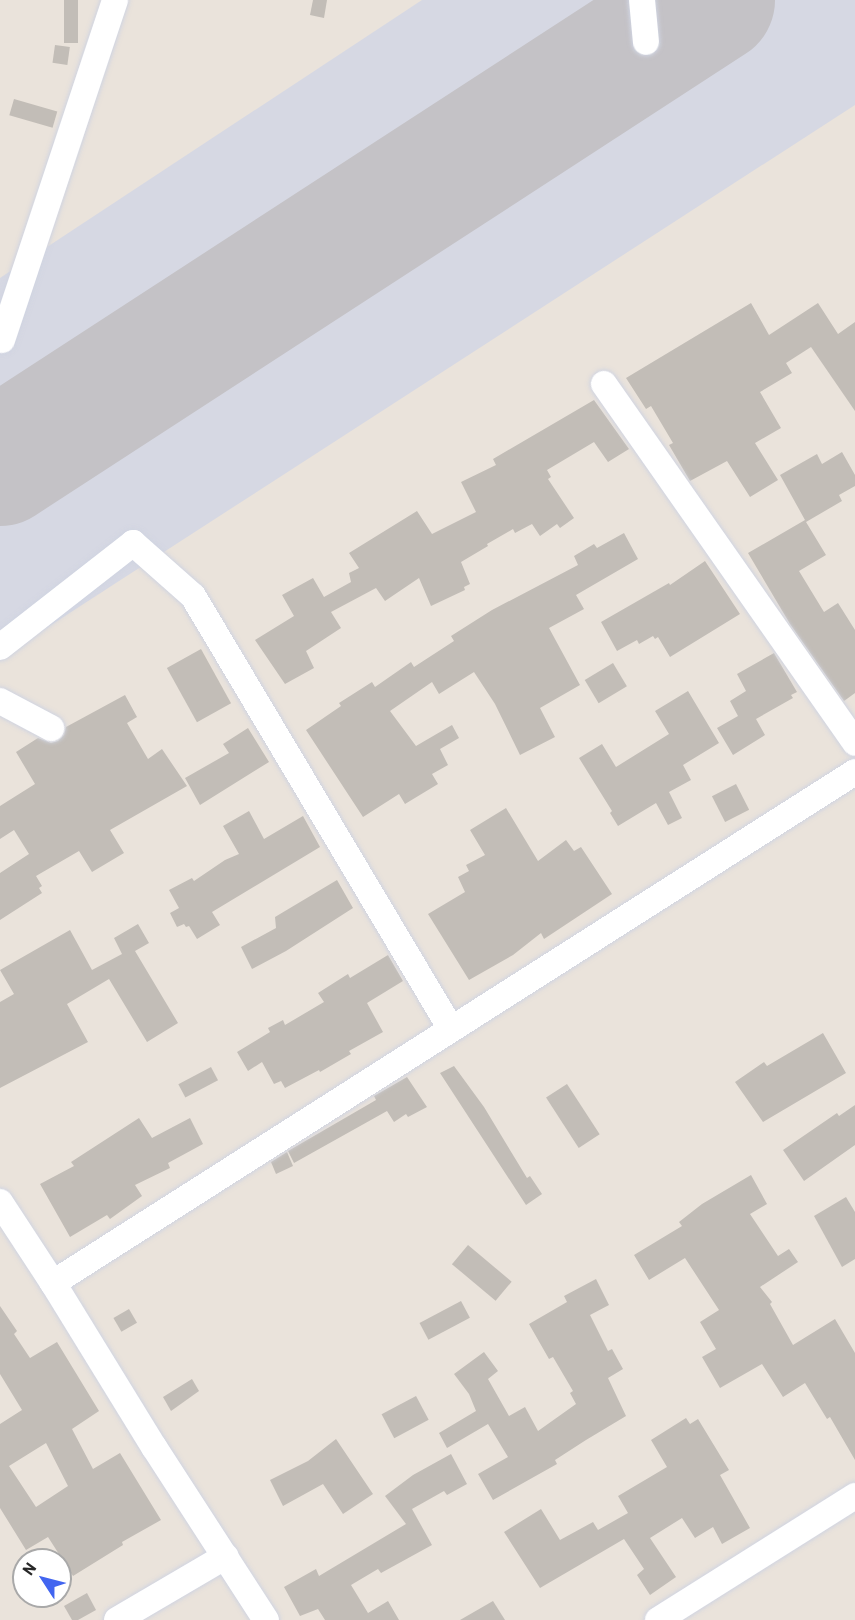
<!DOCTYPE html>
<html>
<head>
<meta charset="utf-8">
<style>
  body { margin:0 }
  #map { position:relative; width:855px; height:1620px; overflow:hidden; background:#eae3db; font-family:Barlow,sans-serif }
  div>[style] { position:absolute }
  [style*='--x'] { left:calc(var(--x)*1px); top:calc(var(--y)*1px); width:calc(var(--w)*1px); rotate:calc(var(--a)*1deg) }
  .airport>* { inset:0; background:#d6d8e3 }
  .runway>* { height:128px; margin:-64px; padding:0 64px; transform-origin:64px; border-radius:64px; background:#c4c2c6 }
  .building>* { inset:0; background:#c2bdb7; transform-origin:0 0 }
  .roads { filter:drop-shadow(0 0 2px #d0d4e1) drop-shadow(0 0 2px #d0d4e1) }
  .minor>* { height:26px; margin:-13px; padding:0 13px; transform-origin:13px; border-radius:13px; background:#fff }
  span { translate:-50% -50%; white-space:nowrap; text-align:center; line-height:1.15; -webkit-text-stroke:6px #fff; paint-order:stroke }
  .north { position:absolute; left:12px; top:1548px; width:60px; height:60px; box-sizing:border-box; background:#fff; border:2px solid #a9a9a9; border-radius:50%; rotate:306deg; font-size:16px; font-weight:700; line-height:24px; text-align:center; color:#282828 }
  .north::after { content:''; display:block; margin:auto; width:21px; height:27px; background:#4265f0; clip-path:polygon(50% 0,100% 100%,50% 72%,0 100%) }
</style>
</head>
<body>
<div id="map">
  <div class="airport">
    <i style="clip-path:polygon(422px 0,855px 0,855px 105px,0 658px,0 278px)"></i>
  </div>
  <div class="runway">
    <i style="--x:0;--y:462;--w:848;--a:-33.02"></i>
  </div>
  <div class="building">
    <i style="left:64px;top:0;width:14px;height:43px"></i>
    <i style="clip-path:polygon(313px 0,327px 0,324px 18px,310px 15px)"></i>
    <i style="left:55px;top:45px;width:15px;height:18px;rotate:8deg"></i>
    <i style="left:14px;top:99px;width:45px;height:17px;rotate:16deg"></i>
    <i style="clip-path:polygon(751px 303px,769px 335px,818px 303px,838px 334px,855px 322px,855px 411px,811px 347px,786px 363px,792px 373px,760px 392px,781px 428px,755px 443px,778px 480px,750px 497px,727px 461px,690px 481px,669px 445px,673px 443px,651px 406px,646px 409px,626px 378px)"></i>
    <i style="clip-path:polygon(594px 400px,629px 449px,608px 462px,594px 442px,547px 470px,551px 477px,548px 479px,574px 518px,560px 528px,557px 524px,540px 536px,532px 524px,515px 533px,513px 529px,487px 544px,488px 546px,461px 562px,470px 584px,464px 587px,465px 590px,431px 606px,419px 578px,385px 601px,376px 588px,331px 612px,341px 628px,306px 651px,314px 668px,285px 684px,255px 640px,294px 616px,282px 595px,313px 578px,324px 597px,351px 582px,349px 573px,359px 568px,349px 553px,417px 511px,432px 534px,476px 512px,461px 482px,496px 465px,493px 459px)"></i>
    <i style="clip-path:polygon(842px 452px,855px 475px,855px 486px,839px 495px,842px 501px,806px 522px,826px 555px,799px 571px,824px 612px,838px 603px,855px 630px,855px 693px,844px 701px,790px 624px,748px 553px,805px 520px,780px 475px,817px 454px,822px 464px)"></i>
    <i style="clip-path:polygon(624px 533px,638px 559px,576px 595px,584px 609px,549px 628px,580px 685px,540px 708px,555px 737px,520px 755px,495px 704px,474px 672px,439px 694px,432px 682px,390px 711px,416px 746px,452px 725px,459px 738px,440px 749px,448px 765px,432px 774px,438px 784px,405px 804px,399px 794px,363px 817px,306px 730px,341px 706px,339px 703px,372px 682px,375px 687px,411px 662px,414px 667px,454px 641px,451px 636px,492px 610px,578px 565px,574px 556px,594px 544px,597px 548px)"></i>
    <i style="clip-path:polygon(705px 561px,740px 614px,670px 657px,658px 637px,655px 639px,653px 636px,639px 644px,637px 640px,617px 651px,601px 622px,669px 583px,670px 585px)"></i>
    <i style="left:201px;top:649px;width:62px;height:39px;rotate:61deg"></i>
    <i style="clip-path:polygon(774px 653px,797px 692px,791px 695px,793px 698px,756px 719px,765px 735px,733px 755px,717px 728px,738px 716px,730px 701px,746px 691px,737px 674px)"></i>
    <i style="left:613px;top:663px;width:27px;height:33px;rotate:59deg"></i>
    <i style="clip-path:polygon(688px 691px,719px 743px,683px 765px,691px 780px,669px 792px,682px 818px,668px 825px,656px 803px,618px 826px,610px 813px,612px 811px,579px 758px,602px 744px,616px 767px,669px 734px,655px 711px)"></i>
    <i style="clip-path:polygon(125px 695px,137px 717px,127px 723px,148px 759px,162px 749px,187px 786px,110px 830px,124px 853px,92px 872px,79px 851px,36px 876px,42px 886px,39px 888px,42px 893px,0 920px,0 873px,29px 854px,14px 830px,0 839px,0 806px,35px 784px,16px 752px,38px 738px,51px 743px,58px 741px,64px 735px,66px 727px)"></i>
    <i style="clip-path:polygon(248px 728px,269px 762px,200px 805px,185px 778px,229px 753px,223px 744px)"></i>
    <i style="left:736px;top:784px;width:29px;height:27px;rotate:63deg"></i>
    <i style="clip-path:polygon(506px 808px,538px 861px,566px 840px,574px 851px,581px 847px,612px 894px,544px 939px,541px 933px,513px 955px,469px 980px,428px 914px,465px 892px,458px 877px,469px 871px,466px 865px,485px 855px,470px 830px)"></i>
    <i style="clip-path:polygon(249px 811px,264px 839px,303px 816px,320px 847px,212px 912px,220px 925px,197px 939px,189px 926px,186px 927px,184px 924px,177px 927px,170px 913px,179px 908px,169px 890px,192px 878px,194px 881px,225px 860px,239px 854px,223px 826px)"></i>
    <i style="clip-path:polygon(337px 880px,353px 908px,286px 951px,252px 969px,241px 947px,276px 928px,275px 917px)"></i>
    <i style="clip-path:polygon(138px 924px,149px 943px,135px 951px,178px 1023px,147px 1042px,109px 979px,67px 1004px,88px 1042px,0 1088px,0 1002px,14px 994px,0 970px,70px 930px,92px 970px,122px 954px,114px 938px)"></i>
    <i style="clip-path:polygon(388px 955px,403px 981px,367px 1003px,383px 1032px,349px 1051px,351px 1054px,320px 1072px,319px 1070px,285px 1088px,281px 1081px,274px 1084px,262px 1062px,248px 1071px,237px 1052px,270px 1032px,268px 1028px,283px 1020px,285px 1025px,324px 1002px,318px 993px,348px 974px,350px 978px)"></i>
    <i style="clip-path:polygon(823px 1033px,846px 1073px,763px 1122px,735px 1082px,764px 1062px,767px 1066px)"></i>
    <i style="clip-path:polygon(454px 1066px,484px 1107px,527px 1178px,530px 1176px,542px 1194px,526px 1205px,440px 1073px)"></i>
    <i style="left:211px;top:1067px;width:15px;height:37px;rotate:62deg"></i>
    <i style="clip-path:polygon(407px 1077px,427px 1107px,408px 1117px,406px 1114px,394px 1122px,387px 1111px,294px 1163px,288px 1151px,376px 1100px,374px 1096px)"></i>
    <i style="left:567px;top:1084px;width:60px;height:25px;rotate:57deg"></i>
    <i style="clip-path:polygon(855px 1105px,855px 1145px,804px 1181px,783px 1150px,837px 1113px,839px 1116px)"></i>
    <i style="clip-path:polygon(139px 1118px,152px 1138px,190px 1118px,203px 1144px,168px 1163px,170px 1168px,135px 1185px,142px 1196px,110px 1219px,107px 1215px,70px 1237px,40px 1184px,74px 1166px,71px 1162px)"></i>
    <i style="clip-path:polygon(287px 1152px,293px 1166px,276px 1174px,271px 1162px)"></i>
    <i style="clip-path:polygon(751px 1175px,767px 1204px,750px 1214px,778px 1256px,789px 1249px,798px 1262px,760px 1287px,772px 1302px,770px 1304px,793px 1345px,835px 1319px,855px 1353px,855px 1460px,830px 1417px,827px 1419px,805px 1383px,783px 1397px,762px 1364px,720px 1388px,702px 1357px,716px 1349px,700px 1322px,719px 1310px,685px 1258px,649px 1280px,634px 1255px,682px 1226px,679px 1222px,702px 1204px)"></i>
    <i style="clip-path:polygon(846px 1197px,855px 1212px,855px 1259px,842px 1267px,814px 1216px)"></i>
    <i style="left:468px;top:1245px;width:57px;height:25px;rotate:40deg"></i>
    <i style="clip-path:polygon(596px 1279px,609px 1305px,590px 1315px,608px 1351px,612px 1349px,623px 1369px,608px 1378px,626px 1416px,586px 1440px,555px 1460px,557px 1464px,493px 1500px,478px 1474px,508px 1457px,488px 1424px,447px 1448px,439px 1433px,476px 1411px,469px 1394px,454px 1374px,484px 1352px,498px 1371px,488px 1379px,509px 1416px,525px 1407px,538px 1431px,576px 1404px,570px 1393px,573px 1391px,553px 1357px,549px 1359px,529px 1324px,567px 1302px,564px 1296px)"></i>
    <i style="left:461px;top:1301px;width:19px;height:47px;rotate:62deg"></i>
    <i style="clip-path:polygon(evenodd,0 1306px,17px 1331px,14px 1334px,30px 1358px,57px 1342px,99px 1411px,72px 1429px,93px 1469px,120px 1453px,161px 1520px,122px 1542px,123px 1545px,73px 1576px,48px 1537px,26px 1550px,0 1508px,0 1424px,22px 1410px,0 1374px,0 1306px,46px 1443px,68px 1486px,36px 1507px,9px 1466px,46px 1443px)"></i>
    <i style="left:129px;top:1309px;width:16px;height:18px;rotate:60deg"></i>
    <i style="clip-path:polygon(192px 1379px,199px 1391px,171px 1411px,163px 1397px)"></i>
    <i style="left:416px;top:1396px;width:27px;height:39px;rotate:62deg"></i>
    <i style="clip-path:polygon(686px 1418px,690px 1424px,698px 1419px,729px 1470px,720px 1475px,750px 1528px,722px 1544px,713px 1527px,695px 1538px,682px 1518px,650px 1538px,676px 1577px,650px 1595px,637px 1575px,644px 1569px,624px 1539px,540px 1588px,504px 1532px,541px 1509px,560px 1540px,593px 1522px,598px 1530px,628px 1513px,618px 1496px,667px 1467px,651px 1440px)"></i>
    <i style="clip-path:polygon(336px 1439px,373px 1494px,343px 1514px,323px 1484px,283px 1506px,270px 1480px,308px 1461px)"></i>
    <i style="clip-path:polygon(451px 1454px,467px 1484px,447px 1495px,444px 1491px,412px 1509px,432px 1545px,381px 1573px,378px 1569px,351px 1585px,368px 1613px,388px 1601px,399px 1620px,325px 1620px,318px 1609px,300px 1616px,284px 1587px,316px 1569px,319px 1576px,406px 1524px,385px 1496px,413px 1475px)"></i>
    <i style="clip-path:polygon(87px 1593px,96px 1610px,78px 1620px,72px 1620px,64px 1606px)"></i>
    <i style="clip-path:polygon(493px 1601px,505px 1620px,460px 1620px)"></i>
  </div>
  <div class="roads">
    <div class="minor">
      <i style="--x:642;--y:0;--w:42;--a:84.6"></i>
      <i style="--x:2;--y:340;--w:358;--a:-71.6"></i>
      <i style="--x:604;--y:384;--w:438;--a:55"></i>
      <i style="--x:0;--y:647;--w:169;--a:-38"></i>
      <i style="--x:133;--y:543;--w:80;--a:41.5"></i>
      <i style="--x:193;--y:596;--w:504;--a:59.21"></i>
      <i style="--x:0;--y:701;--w:58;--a:27.9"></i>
      <i style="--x:0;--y:1202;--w:97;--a:56.8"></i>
      <i style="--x:53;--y:1283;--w:951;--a:-32.5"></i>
      <i style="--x:53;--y:1283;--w:193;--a:58.4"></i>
      <i style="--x:154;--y:1447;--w:206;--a:57.1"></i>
      <i style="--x:117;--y:1620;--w:126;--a:-30.4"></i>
      <i style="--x:658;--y:1620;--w:233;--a:-32.2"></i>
    </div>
  </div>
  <div class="north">N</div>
</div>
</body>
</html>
